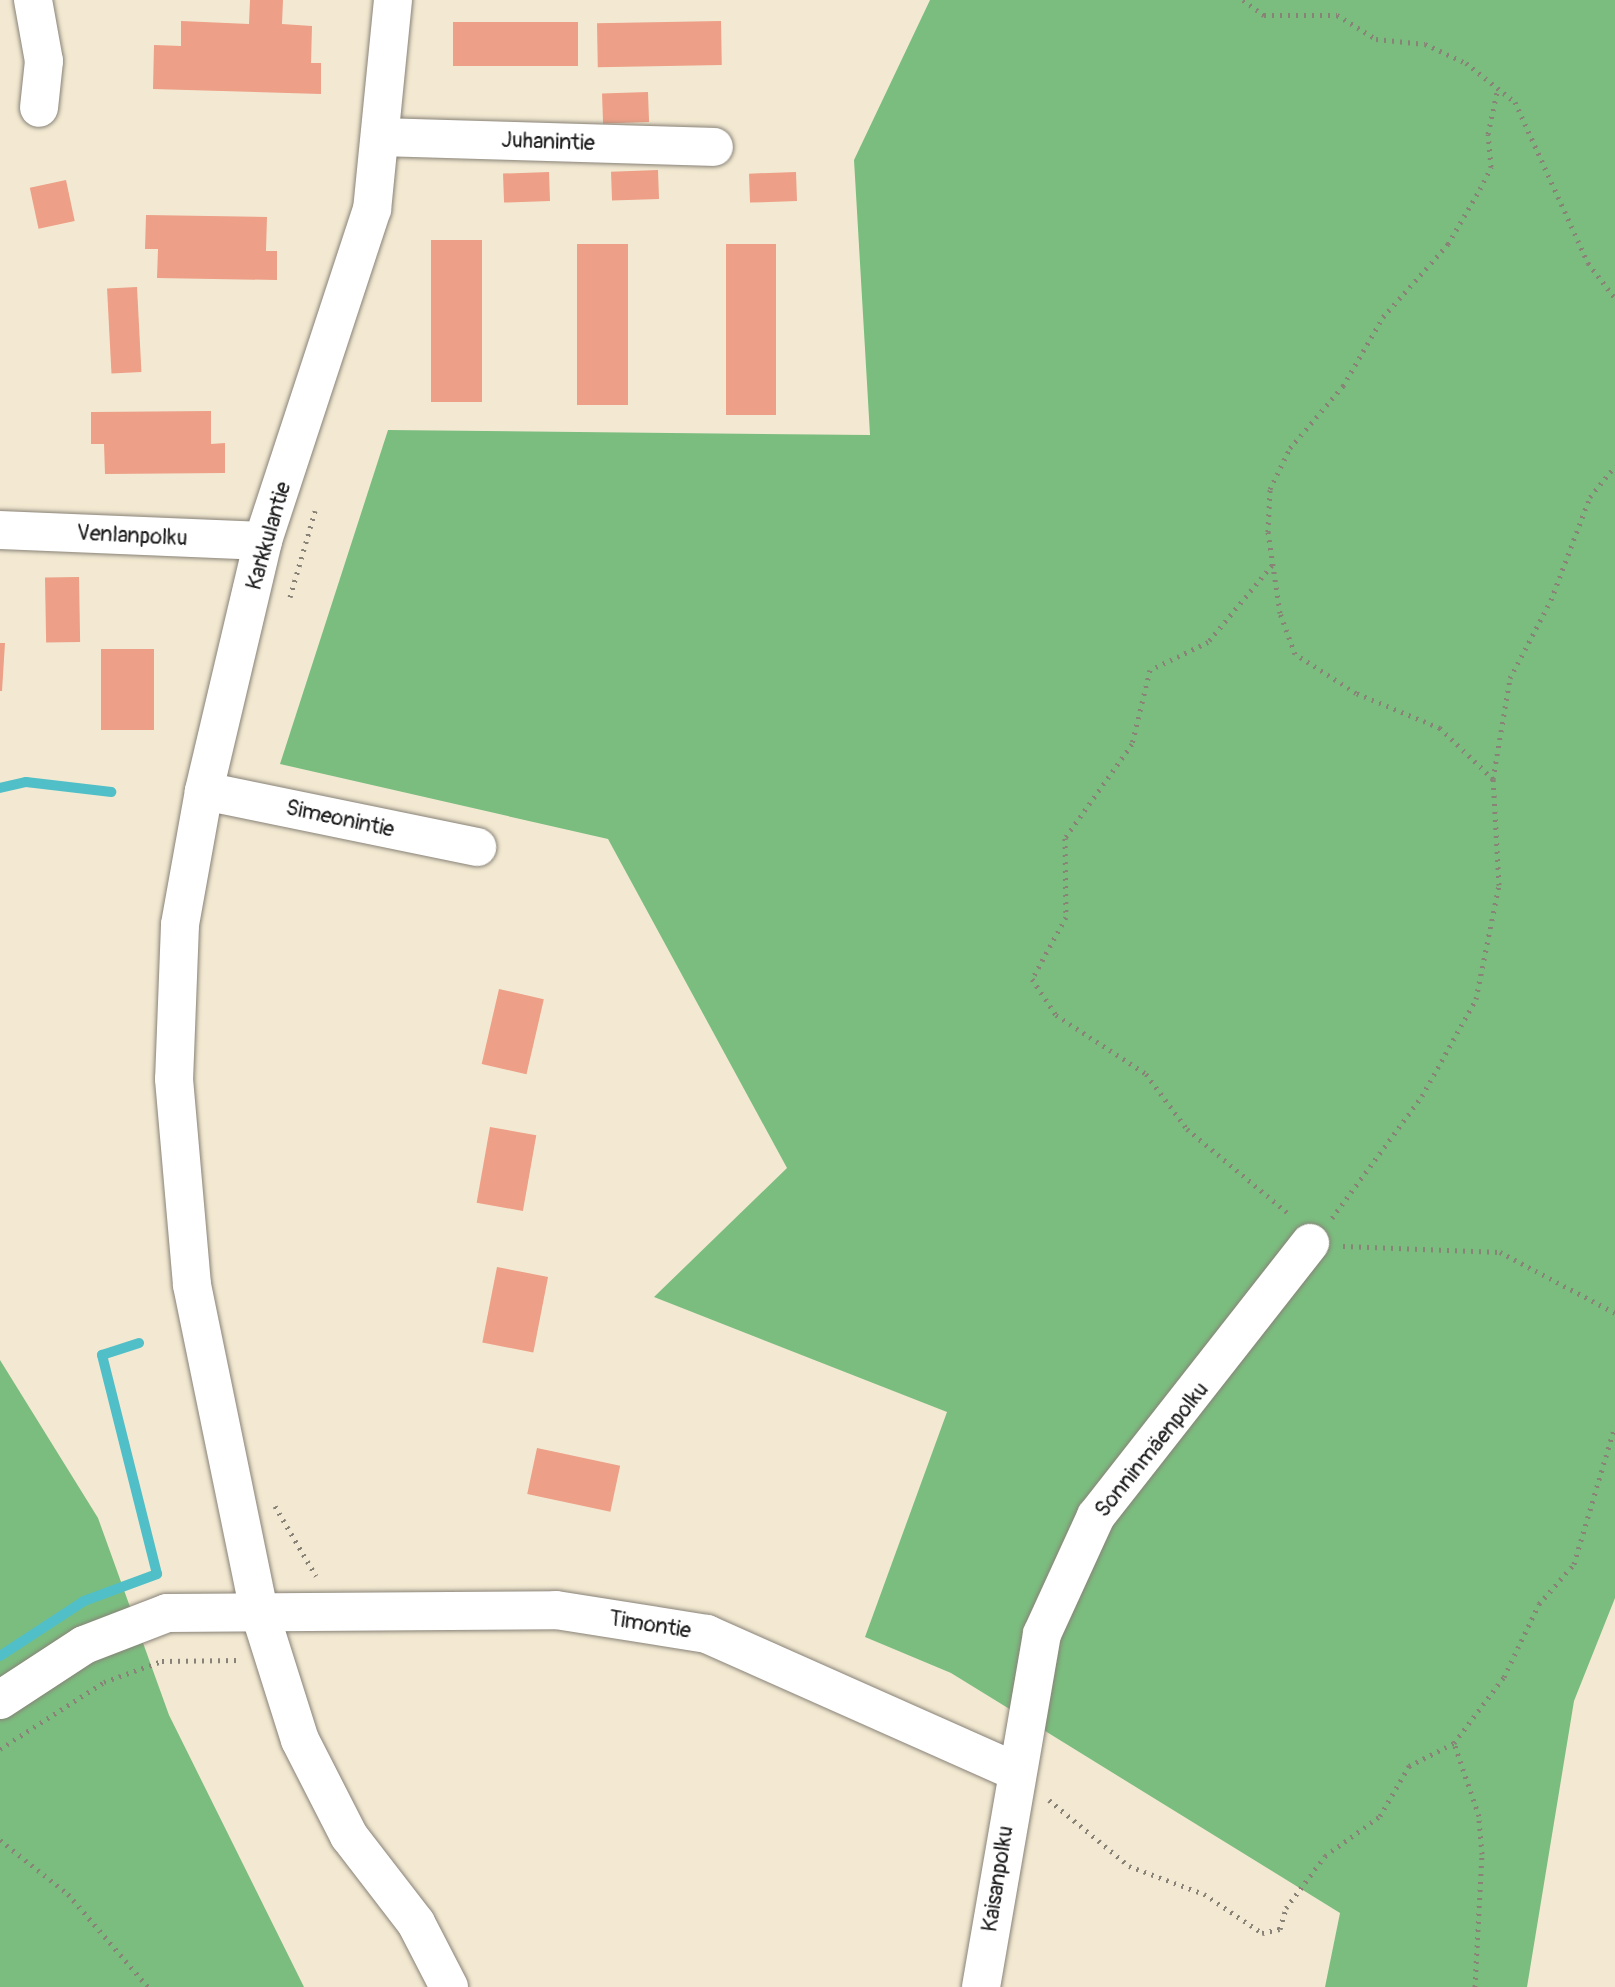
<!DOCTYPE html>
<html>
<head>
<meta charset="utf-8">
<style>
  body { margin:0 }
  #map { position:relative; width:1615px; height:1987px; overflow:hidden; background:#f3e9d2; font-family:Pangolin,sans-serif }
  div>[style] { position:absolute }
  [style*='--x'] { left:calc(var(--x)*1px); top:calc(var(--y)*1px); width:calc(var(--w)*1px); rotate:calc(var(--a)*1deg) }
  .forest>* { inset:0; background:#7bbd7f }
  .stream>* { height:10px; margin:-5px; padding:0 5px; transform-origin:5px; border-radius:5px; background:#51bfc7 }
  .building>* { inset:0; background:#ed9f87; transform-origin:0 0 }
  .path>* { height:5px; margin-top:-2.5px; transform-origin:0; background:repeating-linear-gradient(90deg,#888277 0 2px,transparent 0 8px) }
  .roads { filter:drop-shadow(0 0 2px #888277) drop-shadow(0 0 2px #888277) }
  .minor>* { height:38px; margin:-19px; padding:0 19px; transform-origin:19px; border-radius:19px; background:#fff }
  span { translate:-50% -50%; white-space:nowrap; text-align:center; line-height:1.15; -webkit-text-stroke:7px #fff; paint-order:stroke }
  .street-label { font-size:22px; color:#1c1c1c }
</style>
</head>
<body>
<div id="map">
  <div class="forest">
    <i style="clip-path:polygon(930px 0,1615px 0,1615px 1598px,1574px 1701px,1527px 1987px,1325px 1987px,1340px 1913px,951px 1673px,865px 1637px,947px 1412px,654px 1297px,787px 1168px,608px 839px,280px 764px,388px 430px,870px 435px,854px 160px)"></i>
    <i style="clip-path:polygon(0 1360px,98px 1518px,169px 1715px,304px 1987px,0 1987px)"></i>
  </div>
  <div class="stream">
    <i style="--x:0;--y:788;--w:27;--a:-13"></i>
    <i style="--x:26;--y:782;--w:86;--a:6.7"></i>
    <i style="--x:0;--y:1656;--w:100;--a:-33.2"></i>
    <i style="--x:84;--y:1601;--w:78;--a:-20.3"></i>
    <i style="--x:157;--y:1574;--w:226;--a:-104.1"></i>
    <i style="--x:102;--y:1355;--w:39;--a:-18"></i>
  </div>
  <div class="building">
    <i style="clip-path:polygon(250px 0,283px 0,282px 24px,312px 26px,311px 63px,321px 63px,321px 94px,153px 89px,154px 45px,181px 46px,181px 21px,249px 24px)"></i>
    <i style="left:721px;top:21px;width:44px;height:124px;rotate:89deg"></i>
    <i style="left:578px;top:22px;width:44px;height:125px;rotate:90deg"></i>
    <i style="left:648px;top:92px;width:30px;height:46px;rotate:88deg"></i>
    <i style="left:658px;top:170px;width:29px;height:47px;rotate:88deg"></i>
    <i style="left:549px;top:172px;width:29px;height:46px;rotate:88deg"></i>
    <i style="left:796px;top:172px;width:29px;height:47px;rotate:88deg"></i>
    <i style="left:66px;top:180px;width:42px;height:37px;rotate:78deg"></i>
    <i style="clip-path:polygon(146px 215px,267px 217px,266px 251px,277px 251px,277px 280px,157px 278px,158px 249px,145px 249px)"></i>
    <i style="left:482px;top:240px;width:162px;height:51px;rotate:90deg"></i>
    <i style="left:577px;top:244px;width:51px;height:161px"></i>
    <i style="left:726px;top:244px;width:50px;height:171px"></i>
    <i style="left:137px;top:287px;width:85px;height:30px;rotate:87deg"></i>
    <i style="clip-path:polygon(211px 411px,211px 444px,225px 443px,225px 473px,105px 474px,104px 444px,91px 444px,91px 412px)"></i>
    <i style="left:79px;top:577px;width:65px;height:34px;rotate:89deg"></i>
    <i style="clip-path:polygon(0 643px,5px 643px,2px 691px,0 691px)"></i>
    <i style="left:101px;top:649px;width:53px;height:81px"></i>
    <i style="left:499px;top:989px;width:46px;height:77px;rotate:13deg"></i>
    <i style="left:490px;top:1127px;width:47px;height:77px;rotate:10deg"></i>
    <i style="left:497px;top:1267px;width:52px;height:77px;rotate:11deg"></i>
    <i style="left:537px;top:1448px;width:85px;height:47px;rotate:12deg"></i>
  </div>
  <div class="path">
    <i style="--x:1243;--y:0;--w:26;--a:36"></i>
    <i style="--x:1264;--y:15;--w:73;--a:0"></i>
    <i style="--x:1337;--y:15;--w:46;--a:31.6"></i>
    <i style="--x:1376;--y:39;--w:49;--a:5.8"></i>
    <i style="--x:1425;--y:44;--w:45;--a:24.9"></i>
    <i style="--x:1466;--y:63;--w:63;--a:38.5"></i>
    <i style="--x:1515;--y:102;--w:177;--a:65.6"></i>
    <i style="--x:1588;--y:263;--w:44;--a:52.4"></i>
    <i style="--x:1272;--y:565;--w:100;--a:129.7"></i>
    <i style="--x:1208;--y:642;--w:64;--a:154.2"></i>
    <i style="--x:1150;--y:670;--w:76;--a:103.7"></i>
    <i style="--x:1132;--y:744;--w:115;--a:125.5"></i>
    <i style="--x:1065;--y:838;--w:79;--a:89.3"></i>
    <i style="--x:1066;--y:917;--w:71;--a:118.7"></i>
    <i style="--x:1032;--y:979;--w:43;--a:56.3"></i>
    <i style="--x:1056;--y:1015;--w:108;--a:33.2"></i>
    <i style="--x:1146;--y:1074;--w:69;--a:53.3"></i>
    <i style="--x:1187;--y:1129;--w:133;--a:39.8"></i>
    <i style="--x:290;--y:597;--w:90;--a:-73.8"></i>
    <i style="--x:1493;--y:779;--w:74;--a:-136.1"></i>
    <i style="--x:1440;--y:728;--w:91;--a:-157.4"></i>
    <i style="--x:1356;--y:693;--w:72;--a:-147.4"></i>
    <i style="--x:1295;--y:654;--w:44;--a:-110.1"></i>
    <i style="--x:1280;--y:613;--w:82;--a:-98.4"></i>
    <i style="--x:1268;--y:532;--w:43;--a:-87.3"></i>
    <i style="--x:1270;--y:489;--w:46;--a:-64"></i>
    <i style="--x:1290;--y:448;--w:82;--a:-49.5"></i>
    <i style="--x:1343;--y:386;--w:80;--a:-59.9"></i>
    <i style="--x:1383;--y:317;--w:98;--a:-48.3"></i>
    <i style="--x:1448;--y:244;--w:64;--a:-59.8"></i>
    <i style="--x:1480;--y:189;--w:25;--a:-63"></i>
    <i style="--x:1491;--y:167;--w:33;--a:-95"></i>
    <i style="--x:1488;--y:134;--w:43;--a:-77.9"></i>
    <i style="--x:1332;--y:1218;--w:152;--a:-53.6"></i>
    <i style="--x:1422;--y:1096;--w:111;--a:-60.9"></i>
    <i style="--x:1476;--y:999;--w:116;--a:-78.6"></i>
    <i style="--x:1499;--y:885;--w:106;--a:-93.2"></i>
    <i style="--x:1493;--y:779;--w:102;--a:-80.4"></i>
    <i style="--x:1510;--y:678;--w:88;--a:-62.3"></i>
    <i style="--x:1551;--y:600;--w:110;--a:-69.3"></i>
    <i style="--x:1590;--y:497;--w:40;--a:-51"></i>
    <i style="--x:1343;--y:1246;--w:157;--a:2.2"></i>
    <i style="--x:1500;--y:1252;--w:130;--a:27.9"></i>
    <i style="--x:275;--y:1506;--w:81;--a:59.6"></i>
    <i style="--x:0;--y:1749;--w:124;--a:-32.8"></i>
    <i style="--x:104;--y:1682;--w:62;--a:-19.9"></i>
    <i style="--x:162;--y:1661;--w:78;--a:-0.7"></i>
    <i style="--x:1049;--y:1800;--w:104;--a:39.5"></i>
    <i style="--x:1129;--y:1866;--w:80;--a:20.5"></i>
    <i style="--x:1204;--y:1894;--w:70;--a:33.9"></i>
    <i style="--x:1262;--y:1933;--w:18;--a:-13"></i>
    <i style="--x:1280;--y:1929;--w:22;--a:-74"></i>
    <i style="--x:1286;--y:1908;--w:65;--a:-53.1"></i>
    <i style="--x:1325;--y:1856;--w:68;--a:-36"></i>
    <i style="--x:1380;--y:1816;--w:58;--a:-59.9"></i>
    <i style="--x:1409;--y:1766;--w:51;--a:-27.1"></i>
    <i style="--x:0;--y:1840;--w:87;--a:38.5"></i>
    <i style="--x:68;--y:1894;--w:123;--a:49.3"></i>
    <i style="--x:1475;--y:1987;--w:133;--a:-87"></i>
    <i style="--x:1482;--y:1854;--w:38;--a:-95"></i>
    <i style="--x:1479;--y:1816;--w:77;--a:-108.9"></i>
    <i style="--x:1454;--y:1743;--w:83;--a:-52.9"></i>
    <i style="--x:1504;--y:1677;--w:81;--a:-64.4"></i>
    <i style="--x:1539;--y:1604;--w:53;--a:-48.8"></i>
    <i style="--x:1574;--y:1564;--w:144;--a:-73.5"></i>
  </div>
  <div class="roads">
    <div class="minor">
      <i style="--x:33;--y:0;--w:62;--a:79.8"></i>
      <i style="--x:44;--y:61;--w:47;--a:96.1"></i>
      <i style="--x:393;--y:0;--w:210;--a:95.7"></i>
      <i style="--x:372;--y:209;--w:349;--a:108.2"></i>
      <i style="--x:263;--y:541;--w:257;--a:103.3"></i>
      <i style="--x:204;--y:791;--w:136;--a:100.2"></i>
      <i style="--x:180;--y:925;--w:154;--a:92.2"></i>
      <i style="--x:174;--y:1079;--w:207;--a:85"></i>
      <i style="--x:192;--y:1285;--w:329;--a:78.4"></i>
      <i style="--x:258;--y:1607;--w:139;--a:72.5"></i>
      <i style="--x:300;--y:1740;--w:108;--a:63"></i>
      <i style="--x:349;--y:1836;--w:110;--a:52.4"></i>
      <i style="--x:416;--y:1923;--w:72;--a:62.7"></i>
      <i style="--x:382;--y:137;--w:332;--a:1.7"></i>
      <i style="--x:0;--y:530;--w:263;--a:2.4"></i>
      <i style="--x:204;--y:791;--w:279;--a:11.6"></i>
      <i style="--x:0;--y:1700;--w:100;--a:-33.2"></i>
      <i style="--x:84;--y:1645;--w:89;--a:-21.1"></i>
      <i style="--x:167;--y:1613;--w:389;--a:-0.4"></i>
      <i style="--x:556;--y:1610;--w:153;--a:9"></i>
      <i style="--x:707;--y:1634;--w:336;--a:24"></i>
      <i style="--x:981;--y:1987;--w:358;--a:-80.2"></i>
      <i style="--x:1042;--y:1634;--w:130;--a:-65.4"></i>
      <i style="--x:1096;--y:1516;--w:347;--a:-51.9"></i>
    </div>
  </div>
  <div class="street-label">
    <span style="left:548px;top:142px;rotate:2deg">Juhanintie</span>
    <span style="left:132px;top:536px;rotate:3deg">Venlanpolku</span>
    <span style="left:269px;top:536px;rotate:-74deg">Karkkulantie</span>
    <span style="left:340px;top:819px;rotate:12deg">Simeonintie</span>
    <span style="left:1152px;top:1450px;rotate:-51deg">Sonninmäenpolku</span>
    <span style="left:650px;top:1625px;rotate:9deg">Timontie</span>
    <span style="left:998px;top:1879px;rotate:-81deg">Kaisanpolku</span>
  </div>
</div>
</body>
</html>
